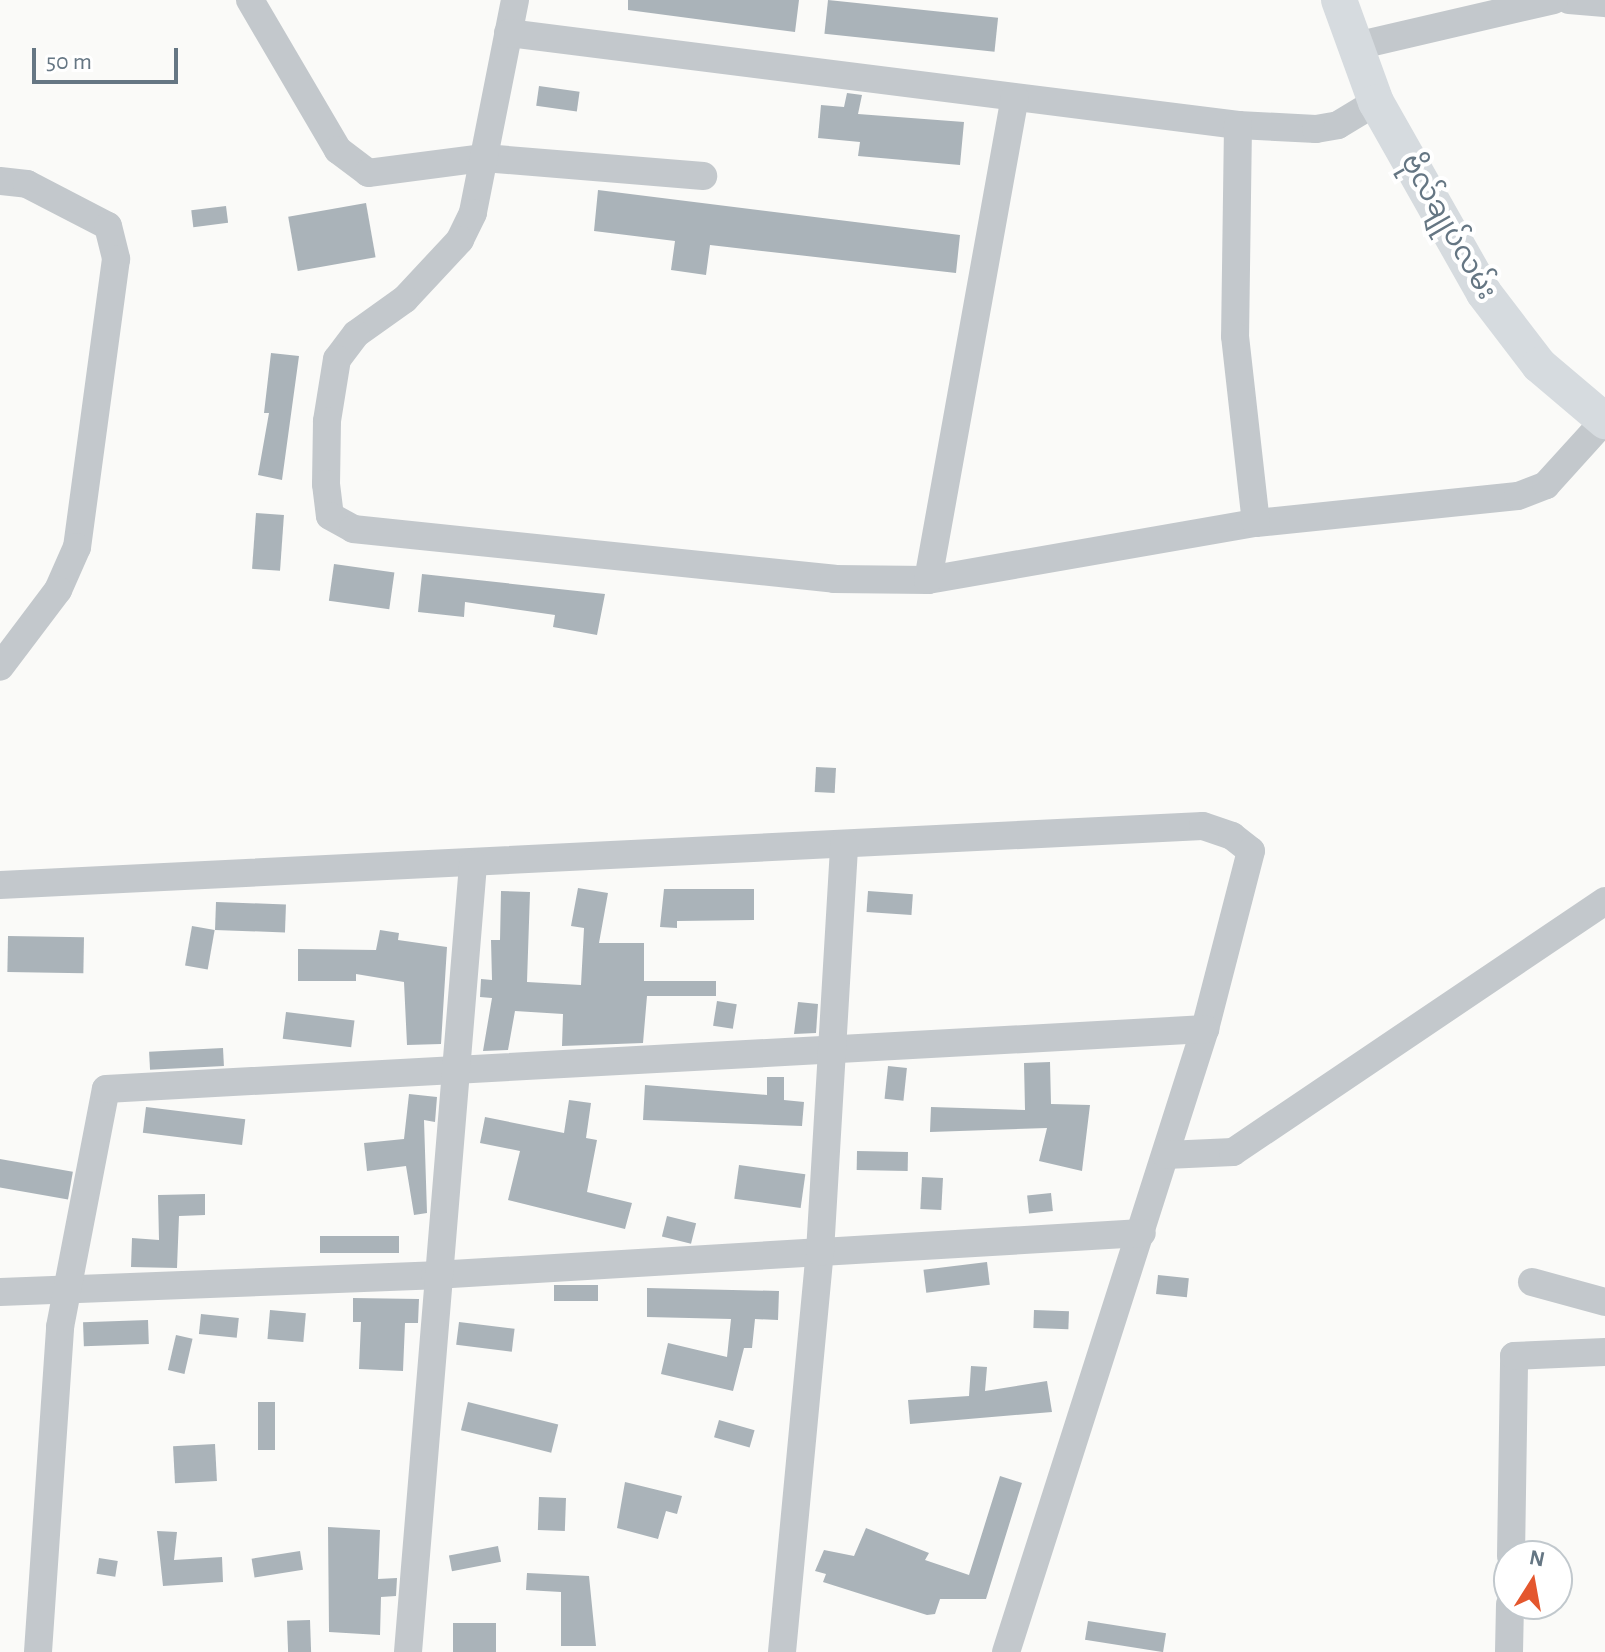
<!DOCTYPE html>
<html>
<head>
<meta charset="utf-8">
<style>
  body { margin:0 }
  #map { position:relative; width:1605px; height:1652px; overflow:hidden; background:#fafaf8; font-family:"Alegreya Sans","Noto Sans Myanmar",sans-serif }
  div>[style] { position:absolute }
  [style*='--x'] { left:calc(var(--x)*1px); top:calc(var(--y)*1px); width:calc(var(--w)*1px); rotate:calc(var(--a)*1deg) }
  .building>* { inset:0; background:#aab3b9; transform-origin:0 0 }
  .minor>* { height:28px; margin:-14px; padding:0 14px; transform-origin:14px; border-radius:14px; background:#c3c8cc }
  .major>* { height:36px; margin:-18px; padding:0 18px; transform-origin:18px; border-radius:18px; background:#d6dbdf }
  span { translate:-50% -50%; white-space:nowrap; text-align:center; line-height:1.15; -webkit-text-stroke:8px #fff; paint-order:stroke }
  .street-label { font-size:28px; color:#657683 }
  .north { position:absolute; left:1493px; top:1540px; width:80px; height:80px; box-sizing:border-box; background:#fff; border:2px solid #c1c8cd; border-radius:50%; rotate:11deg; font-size:22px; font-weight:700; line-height:32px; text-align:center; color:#657683 }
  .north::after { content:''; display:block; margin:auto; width:28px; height:36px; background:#e4572e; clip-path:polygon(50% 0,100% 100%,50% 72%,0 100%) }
  .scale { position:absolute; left:32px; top:48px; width:146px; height:36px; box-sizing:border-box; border:4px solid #657683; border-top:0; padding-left:10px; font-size:24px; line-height:28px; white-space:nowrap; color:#657683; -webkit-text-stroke:6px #fff; paint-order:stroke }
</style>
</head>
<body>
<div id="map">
  <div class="building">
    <i style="clip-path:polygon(628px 0,799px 0,795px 32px,628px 10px)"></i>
    <i style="left:828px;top:0;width:171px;height:34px;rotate:6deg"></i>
    <i style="left:539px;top:86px;width:41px;height:20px;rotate:8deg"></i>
    <i style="clip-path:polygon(847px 93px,862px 95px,858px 114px,964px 122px,960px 165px,858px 156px,860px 142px,818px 138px,821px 105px,844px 107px)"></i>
    <i style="clip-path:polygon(598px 190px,960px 235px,956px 273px,710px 245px,706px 275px,671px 270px,675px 241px,594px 231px)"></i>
    <i style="left:366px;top:203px;width:55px;height:79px;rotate:80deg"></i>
    <i style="left:226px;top:206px;width:17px;height:35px;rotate:83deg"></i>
    <i style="clip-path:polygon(271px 353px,299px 356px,282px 480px,258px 475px,269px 413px,264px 413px)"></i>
    <i style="left:256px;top:513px;width:28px;height:56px;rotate:4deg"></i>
    <i style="left:334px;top:564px;width:61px;height:37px;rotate:8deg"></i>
    <i style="clip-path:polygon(422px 574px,605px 594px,597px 635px,553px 627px,555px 615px,465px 602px,464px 617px,418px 612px)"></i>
    <i style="left:816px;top:767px;width:20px;height:25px;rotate:3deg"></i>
    <i style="clip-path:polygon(578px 888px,608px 893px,599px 943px,644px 943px,644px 981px,716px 981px,716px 996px,647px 996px,643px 1043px,562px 1046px,563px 1014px,515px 1011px,508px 1050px,483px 1051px,492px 998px,480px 997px,481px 979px,492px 980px,491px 940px,500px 940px,501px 891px,530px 892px,527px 982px,581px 985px,584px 928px,571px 926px)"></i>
    <i style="clip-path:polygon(664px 889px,754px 889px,754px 920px,677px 921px,677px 928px,660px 927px)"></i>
    <i style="left:868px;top:891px;width:45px;height:21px;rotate:4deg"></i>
    <i style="left:216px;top:902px;width:70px;height:28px;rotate:2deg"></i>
    <i style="left:192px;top:926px;width:23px;height:40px;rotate:10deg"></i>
    <i style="clip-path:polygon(380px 930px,399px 933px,398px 940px,447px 947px,441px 1044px,407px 1045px,404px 982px,356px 974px,356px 981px,298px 981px,298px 949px,376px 950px)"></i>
    <i style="left:8px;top:936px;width:76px;height:36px;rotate:1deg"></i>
    <i style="left:717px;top:1001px;width:20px;height:25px;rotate:9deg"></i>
    <i style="clip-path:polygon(798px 1002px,818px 1004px,816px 1033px,794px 1034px)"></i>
    <i style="left:286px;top:1012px;width:69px;height:27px;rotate:7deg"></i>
    <i style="left:223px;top:1048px;width:18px;height:74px;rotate:87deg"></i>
    <i style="clip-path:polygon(1050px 1062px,1051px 1104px,1090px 1105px,1082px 1171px,1039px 1161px,1047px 1128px,930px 1132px,931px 1107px,1025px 1110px,1024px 1063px)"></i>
    <i style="left:888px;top:1066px;width:19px;height:33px;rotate:6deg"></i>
    <i style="clip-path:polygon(767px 1077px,784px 1077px,784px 1100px,804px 1102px,802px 1126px,643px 1120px,645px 1085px,767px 1095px)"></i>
    <i style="clip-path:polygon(409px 1094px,437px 1097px,435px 1122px,424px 1120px,427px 1213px,414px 1215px,406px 1166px,367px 1171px,364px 1143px,404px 1139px)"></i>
    <i style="clip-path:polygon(569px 1100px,591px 1103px,586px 1138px,597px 1140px,587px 1192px,632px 1203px,625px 1229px,508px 1200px,520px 1151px,480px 1143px,485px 1117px,564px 1133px)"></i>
    <i style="left:146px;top:1107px;width:100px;height:26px;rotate:7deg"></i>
    <i style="left:857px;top:1151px;width:51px;height:19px;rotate:1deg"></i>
    <i style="left:0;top:1159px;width:74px;height:28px;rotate:10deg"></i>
    <i style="left:739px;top:1165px;width:67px;height:34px;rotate:8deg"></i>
    <i style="left:922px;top:1177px;width:21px;height:32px;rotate:3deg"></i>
    <i style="left:1051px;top:1193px;width:18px;height:24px;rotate:84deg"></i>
    <i style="clip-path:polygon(205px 1194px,205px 1215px,179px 1216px,177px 1268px,131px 1267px,132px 1238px,159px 1240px,158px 1195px)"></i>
    <i style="left:667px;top:1216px;width:30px;height:21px;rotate:14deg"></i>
    <i style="left:399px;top:1236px;width:17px;height:79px;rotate:90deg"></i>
    <i style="left:987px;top:1262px;width:23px;height:64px;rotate:83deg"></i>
    <i style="left:1158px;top:1275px;width:31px;height:19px;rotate:6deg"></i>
    <i style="left:554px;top:1285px;width:44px;height:16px"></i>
    <i style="clip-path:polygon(647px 1288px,779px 1291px,778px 1320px,755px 1319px,752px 1348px,744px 1348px,733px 1391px,661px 1374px,668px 1343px,727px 1357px,731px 1319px,647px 1317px)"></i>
    <i style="clip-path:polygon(353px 1298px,419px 1299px,418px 1323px,405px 1323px,403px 1371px,359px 1369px,361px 1322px,353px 1322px)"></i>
    <i style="left:270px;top:1310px;width:36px;height:29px;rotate:5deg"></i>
    <i style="left:1034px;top:1310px;width:35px;height:18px;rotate:2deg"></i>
    <i style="left:201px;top:1314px;width:38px;height:20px;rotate:6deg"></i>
    <i style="left:148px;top:1320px;width:24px;height:65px;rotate:88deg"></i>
    <i style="left:459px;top:1322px;width:56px;height:23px;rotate:7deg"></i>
    <i style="left:176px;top:1335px;width:17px;height:36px;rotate:13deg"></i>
    <i style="clip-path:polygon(971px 1366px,987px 1367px,985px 1391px,1047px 1381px,1052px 1412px,910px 1424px,908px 1400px,969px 1396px)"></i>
    <i style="left:258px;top:1402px;width:17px;height:48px"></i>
    <i style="left:468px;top:1402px;width:93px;height:29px;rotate:14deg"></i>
    <i style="left:719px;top:1420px;width:37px;height:18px;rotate:16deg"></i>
    <i style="left:215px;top:1444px;width:37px;height:42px;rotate:87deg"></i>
    <i style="clip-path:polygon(1000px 1476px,1022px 1483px,986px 1599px,940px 1599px,935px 1614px,927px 1615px,823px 1582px,826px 1574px,815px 1571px,824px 1550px,854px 1556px,866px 1528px,929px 1553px,925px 1560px,969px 1575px)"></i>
    <i style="clip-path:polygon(625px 1482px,682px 1496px,677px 1514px,666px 1511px,658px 1539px,617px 1528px)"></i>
    <i style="left:539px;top:1497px;width:27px;height:33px;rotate:2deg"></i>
    <i style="clip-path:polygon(328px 1527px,380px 1530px,378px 1579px,397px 1578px,396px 1596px,381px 1597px,380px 1635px,329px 1632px)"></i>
    <i style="clip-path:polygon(157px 1531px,177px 1532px,174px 1560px,222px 1557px,223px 1582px,163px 1586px)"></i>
    <i style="left:498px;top:1546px;width:16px;height:50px;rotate:79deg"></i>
    <i style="left:300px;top:1551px;width:19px;height:49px;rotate:81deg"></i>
    <i style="left:99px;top:1558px;width:19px;height:16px;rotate:9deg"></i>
    <i style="clip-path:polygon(527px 1573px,589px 1576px,596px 1646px,561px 1646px,561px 1592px,526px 1590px)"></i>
    <i style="left:310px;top:1620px;width:32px;height:23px;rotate:88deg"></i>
    <i style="left:1088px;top:1621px;width:79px;height:19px;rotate:9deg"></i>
    <i style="left:496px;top:1623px;width:29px;height:43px;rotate:90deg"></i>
  </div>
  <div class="minor">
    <i style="--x:250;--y:0;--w:174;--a:59.6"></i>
    <i style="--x:338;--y:150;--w:38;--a:37"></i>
    <i style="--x:368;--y:173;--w:117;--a:-7.4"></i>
    <i style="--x:484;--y:158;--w:220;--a:4.7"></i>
    <i style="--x:515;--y:0;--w:217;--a:101.2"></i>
    <i style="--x:473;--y:213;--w:30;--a:116"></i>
    <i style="--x:460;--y:240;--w:81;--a:133"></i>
    <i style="--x:405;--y:299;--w:60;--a:144.5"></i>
    <i style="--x:356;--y:334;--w:31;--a:127"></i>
    <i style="--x:337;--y:359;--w:63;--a:99.2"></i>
    <i style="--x:327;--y:421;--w:63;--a:90.9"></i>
    <i style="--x:326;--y:484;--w:32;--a:83"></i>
    <i style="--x:330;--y:516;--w:26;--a:29"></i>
    <i style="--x:353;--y:529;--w:484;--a:5.9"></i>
    <i style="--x:834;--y:579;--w:94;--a:0.6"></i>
    <i style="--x:928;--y:580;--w:333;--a:-9.9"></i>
    <i style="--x:1256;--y:523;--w:263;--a:-5.9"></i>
    <i style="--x:1518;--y:496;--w:30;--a:-21"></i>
    <i style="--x:1546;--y:485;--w:86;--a:-47.8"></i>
    <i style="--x:1569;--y:0;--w:36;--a:5"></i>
    <i style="--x:508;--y:33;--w:736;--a:7.18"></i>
    <i style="--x:1238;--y:125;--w:78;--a:2.9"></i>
    <i style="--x:1316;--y:129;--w:22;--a:-10"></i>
    <i style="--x:1338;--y:125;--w:44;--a:-31.2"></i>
    <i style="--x:1356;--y:46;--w:203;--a:-13.1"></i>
    <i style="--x:1238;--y:125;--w:211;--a:90.8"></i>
    <i style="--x:1235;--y:336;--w:188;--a:83.6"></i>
    <i style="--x:0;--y:181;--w:27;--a:6"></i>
    <i style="--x:27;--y:184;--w:91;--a:27.4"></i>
    <i style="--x:108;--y:226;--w:34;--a:76"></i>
    <i style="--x:116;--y:259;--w:291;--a:97.7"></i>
    <i style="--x:77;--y:547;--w:47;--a:113.8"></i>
    <i style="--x:58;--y:590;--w:96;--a:127"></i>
    <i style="--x:928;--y:580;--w:490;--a:-79.8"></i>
    <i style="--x:0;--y:885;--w:1204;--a:-2.81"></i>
    <i style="--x:1203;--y:826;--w:31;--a:19"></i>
    <i style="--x:1232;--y:836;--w:24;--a:38"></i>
    <i style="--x:1251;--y:851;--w:184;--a:104.5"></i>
    <i style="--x:1205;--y:1029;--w:654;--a:107.71"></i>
    <i style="--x:1166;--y:1155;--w:67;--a:-2.6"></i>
    <i style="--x:1233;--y:1152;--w:449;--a:-34"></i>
    <i style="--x:1532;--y:1282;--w:76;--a:15.3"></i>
    <i style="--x:0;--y:1292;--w:435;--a:-2.2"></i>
    <i style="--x:435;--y:1275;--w:708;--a:-3.4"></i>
    <i style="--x:1511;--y:1556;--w:200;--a:-89.1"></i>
    <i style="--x:1514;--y:1356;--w:91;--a:-2.5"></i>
    <i style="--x:38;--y:1652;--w:326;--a:-86.1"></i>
    <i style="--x:60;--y:1327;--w:242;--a:-79.1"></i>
    <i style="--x:106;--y:1089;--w:1101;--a:-3.12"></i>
    <i style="--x:408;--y:1652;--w:790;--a:-85.28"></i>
    <i style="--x:782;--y:1652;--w:402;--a:-84.6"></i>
    <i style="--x:820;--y:1252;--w:408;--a:-86.6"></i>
    <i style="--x:1509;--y:1652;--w:48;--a:-88.8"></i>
  </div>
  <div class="major">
    <i style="--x:1339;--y:0;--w:109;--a:70.1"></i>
    <i style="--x:1376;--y:102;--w:219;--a:60.5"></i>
    <i style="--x:1484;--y:293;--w:91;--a:52.6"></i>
    <i style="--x:1539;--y:365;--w:87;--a:40.3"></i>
  </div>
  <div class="street-label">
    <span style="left:1448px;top:227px;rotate:60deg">ဗိုလ်ချုပ်လမ်း</span>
  </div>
  <div class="north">N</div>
  <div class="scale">50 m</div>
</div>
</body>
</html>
